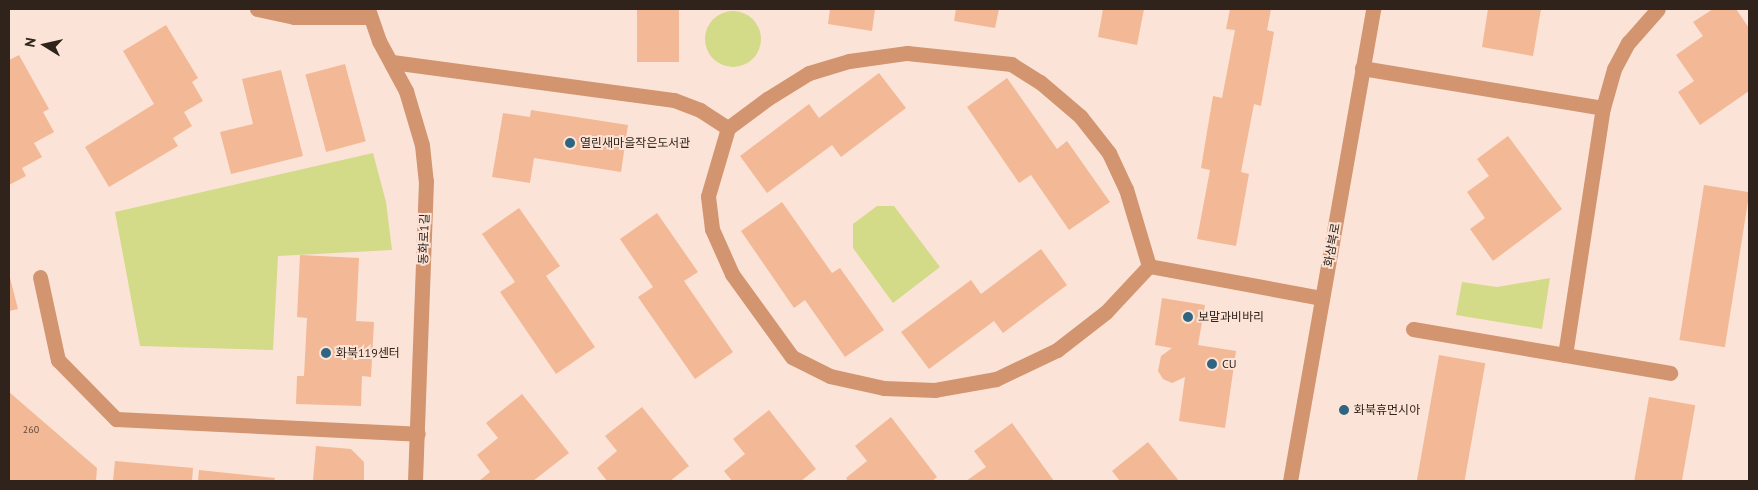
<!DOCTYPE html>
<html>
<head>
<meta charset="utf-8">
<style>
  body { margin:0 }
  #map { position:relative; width:1758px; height:490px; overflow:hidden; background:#fbe4d7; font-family:"PT Sans","Noto Sans KR",sans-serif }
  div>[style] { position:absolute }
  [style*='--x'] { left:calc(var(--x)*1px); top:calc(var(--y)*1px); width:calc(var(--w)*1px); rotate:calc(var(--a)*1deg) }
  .green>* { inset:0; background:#d3da88 }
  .round { border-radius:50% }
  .building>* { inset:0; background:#f3b895; transform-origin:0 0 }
  .minor>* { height:15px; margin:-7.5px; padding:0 7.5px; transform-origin:7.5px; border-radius:7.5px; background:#d29570 }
  .dots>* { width:14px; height:14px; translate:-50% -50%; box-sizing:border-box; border:2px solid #fbe4d7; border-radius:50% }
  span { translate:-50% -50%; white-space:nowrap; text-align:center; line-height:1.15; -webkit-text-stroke:4px #fbe4d7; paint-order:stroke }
  .number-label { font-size:10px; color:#61483a }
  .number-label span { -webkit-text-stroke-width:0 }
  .poi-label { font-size:12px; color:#30231b }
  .left { translate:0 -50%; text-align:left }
  .street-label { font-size:12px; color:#30231b }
  .frame { position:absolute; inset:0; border:10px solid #30231b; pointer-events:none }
  .north { position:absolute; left:20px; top:20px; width:50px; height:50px; -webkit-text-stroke:4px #fbe4d7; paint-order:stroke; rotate:280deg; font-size:14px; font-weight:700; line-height:20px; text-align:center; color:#30231b }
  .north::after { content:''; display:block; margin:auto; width:18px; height:22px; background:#30231b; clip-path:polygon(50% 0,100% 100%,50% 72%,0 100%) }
</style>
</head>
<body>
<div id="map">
  <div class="green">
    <i class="round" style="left:705px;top:11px;width:56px;height:56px"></i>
    <i style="clip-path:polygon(373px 153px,386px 202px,392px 250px,278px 256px,273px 350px,140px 346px,115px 212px)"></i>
    <i style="clip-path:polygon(877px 206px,894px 206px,940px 267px,893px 303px,853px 248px,853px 224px)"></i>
    <i style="clip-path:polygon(1550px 278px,1542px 329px,1456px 315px,1462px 282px,1497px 287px)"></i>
  </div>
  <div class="building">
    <i style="left:637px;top:9px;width:42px;height:53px"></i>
    <i style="clip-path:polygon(830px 9px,875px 9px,872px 31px,828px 24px)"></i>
    <i style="clip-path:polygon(956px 9px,999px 9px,995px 28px,954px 21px)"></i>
    <i style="clip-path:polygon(1103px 9px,1144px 9px,1137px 45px,1098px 37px)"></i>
    <i style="clip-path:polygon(1230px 9px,1271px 9px,1267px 30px,1274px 32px,1261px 106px,1254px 104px,1241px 172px,1249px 174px,1236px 246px,1197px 239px,1210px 170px,1201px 168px,1213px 96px,1222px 98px,1235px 30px,1226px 29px)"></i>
    <i style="clip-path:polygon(1488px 9px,1541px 9px,1533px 56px,1482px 47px)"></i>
    <i style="clip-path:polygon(1713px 9px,1736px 9px,1749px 28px,1749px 91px,1700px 125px,1678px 92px,1694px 81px,1676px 55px,1703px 36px,1693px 22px)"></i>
    <i style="clip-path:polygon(166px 25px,198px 78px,192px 82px,203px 101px,184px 112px,192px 126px,173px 138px,178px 146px,109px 187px,85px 147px,154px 104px,123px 51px)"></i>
    <i style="clip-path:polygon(19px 55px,49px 109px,43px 112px,54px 132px,34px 143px,42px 157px,22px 168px,26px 176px,9px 185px,9px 60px)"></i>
    <i style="left:345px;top:64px;width:80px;height:41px;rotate:75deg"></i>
    <i style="clip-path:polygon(281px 70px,303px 156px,231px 174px,220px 132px,253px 124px,242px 79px)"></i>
    <i style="clip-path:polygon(879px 73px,906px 108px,841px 157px,832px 145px,767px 193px,740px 156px,809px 104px,819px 118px)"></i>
    <i style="clip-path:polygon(1007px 78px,1057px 149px,1067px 141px,1110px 202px,1069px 230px,1031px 175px,1019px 183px,967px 107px)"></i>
    <i style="clip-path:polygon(531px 110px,628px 125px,621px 172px,534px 158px,530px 183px,492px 177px,503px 113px,530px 117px)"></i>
    <i style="clip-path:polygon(1508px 136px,1562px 209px,1493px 261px,1470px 229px,1485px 218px,1467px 192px,1489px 176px,1477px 159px)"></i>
    <i style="left:1704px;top:185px;width:46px;height:157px;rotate:9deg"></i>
    <i style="clip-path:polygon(782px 202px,832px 273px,840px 268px,884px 330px,845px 357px,805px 300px,794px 308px,741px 231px)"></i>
    <i style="clip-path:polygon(519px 208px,560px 266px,546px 276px,595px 347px,556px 374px,500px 292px,515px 282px,482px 234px)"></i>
    <i style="clip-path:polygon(657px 213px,698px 272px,684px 281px,733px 352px,695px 379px,638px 297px,653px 287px,620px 239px)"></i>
    <i style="clip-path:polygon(1041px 249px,1067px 285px,1003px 333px,994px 321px,929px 369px,901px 332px,971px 280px,981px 294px)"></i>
    <i style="clip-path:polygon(300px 255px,359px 258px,356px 321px,374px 322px,371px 377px,362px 376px,361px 406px,296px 404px,297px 376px,304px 376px,307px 318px,297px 317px)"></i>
    <i style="clip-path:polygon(9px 274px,18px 309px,9px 311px)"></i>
    <i style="clip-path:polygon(1162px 298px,1205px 305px,1198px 345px,1236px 351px,1225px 428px,1179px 421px,1185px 377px,1172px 383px,1163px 379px,1158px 371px,1161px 356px,1172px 348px,1155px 345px)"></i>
    <i style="left:1439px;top:355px;width:47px;height:128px;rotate:10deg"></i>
    <i style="clip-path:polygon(9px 392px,97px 468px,96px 481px,9px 480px)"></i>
    <i style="clip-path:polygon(522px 394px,569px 453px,533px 481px,479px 481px,490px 472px,477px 455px,498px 438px,486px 423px)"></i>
    <i style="left:1649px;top:397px;width:47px;height:85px;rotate:10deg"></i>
    <i style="clip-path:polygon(642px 407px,689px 466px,670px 481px,607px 481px,597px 468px,617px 451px,605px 436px)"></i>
    <i style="clip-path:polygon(769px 410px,816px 469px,801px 481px,732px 481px,724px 471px,745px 454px,733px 439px)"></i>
    <i style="clip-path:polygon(891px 417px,937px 477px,932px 481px,848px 481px,846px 478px,867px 461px,855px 446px)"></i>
    <i style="clip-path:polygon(1012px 423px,1054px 481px,966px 481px,986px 467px,974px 451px)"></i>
    <i style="clip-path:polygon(1148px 442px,1179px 481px,1120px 481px,1112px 471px)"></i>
    <i style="clip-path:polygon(316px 446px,351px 449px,364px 462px,364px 481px,313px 481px)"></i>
    <i style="clip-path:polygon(115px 461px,193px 468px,192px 481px,113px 481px)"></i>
    <i style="clip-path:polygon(199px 470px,275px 478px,274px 481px,198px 481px)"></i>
  </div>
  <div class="minor">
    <i style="--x:257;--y:9;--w:38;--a:12"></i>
    <i style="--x:294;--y:17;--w:75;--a:0"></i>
    <i style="--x:368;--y:9;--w:34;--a:71"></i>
    <i style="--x:379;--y:41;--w:57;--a:61.6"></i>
    <i style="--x:406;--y:91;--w:56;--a:73.5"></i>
    <i style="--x:422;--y:145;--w:36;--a:84"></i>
    <i style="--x:426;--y:181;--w:300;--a:92.1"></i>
    <i style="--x:907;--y:53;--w:105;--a:6"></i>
    <i style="--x:1011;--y:64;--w:34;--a:32"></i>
    <i style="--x:1040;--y:82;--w:52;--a:40.4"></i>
    <i style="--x:1080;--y:116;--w:47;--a:51.9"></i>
    <i style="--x:1109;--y:153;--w:40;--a:65"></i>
    <i style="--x:1126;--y:189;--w:80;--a:73.4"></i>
    <i style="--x:1149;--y:266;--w:63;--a:133.1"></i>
    <i style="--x:1106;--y:312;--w:62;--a:142.2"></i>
    <i style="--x:1057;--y:350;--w:68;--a:154.6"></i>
    <i style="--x:996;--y:379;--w:62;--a:169.8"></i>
    <i style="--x:935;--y:390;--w:51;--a:-177.8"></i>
    <i style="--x:884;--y:388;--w:55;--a:-167.5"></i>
    <i style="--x:830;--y:376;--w:42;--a:-153.4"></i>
    <i style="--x:792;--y:357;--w:102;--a:-125.9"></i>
    <i style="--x:732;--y:274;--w:49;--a:-114"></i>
    <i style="--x:712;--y:229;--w:33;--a:-97"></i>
    <i style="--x:708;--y:196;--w:71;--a:-73.6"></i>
    <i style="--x:728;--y:128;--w:49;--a:-36.6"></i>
    <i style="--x:767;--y:99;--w:49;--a:-31.8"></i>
    <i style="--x:809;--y:73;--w:42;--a:-16.7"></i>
    <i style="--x:849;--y:61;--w:59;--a:-7.9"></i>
    <i style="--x:392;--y:62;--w:285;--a:7.7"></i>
    <i style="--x:674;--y:100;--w:28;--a:21"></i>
    <i style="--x:700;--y:110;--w:33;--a:33"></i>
    <i style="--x:1362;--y:68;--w:244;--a:9.4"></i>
    <i style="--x:1149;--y:266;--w:176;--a:10.5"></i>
    <i style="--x:40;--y:277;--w:85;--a:77.8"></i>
    <i style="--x:58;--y:360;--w:83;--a:45.5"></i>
    <i style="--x:116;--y:419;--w:302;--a:2.8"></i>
    <i style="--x:1413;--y:329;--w:261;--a:9.7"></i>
    <i style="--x:1565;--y:355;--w:250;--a:-81.3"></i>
    <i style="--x:1603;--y:108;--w:41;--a:-74.2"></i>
    <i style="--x:1614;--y:69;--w:30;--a:-62"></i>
    <i style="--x:1628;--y:43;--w:45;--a:-48.6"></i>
    <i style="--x:1290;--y:481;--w:479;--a:-80"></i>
  </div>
  <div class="dots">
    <i style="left:570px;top:143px;background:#2f6580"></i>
    <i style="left:1188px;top:317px;background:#2f6580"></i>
    <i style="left:326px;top:353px;background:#2f6580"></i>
    <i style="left:1212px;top:364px;background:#2f6580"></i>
    <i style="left:1344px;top:410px;background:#2f6580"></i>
  </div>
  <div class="number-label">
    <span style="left:31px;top:430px">260</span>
  </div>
  <div class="poi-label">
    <span class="left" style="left:580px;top:143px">열린새마을작은도서관</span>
    <span class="left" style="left:1198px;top:317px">보말과비바리</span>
    <span class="left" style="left:336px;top:353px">화북119센터</span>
    <span class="left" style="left:1222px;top:364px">CU</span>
    <span class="left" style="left:1354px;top:410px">화북휴먼시아</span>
  </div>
  <div class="street-label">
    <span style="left:424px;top:239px;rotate:-88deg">동화로1길</span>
    <span style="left:1332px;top:245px;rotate:-80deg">화삼북로</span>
  </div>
  <div class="frame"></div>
  <div class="north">N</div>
</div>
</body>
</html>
